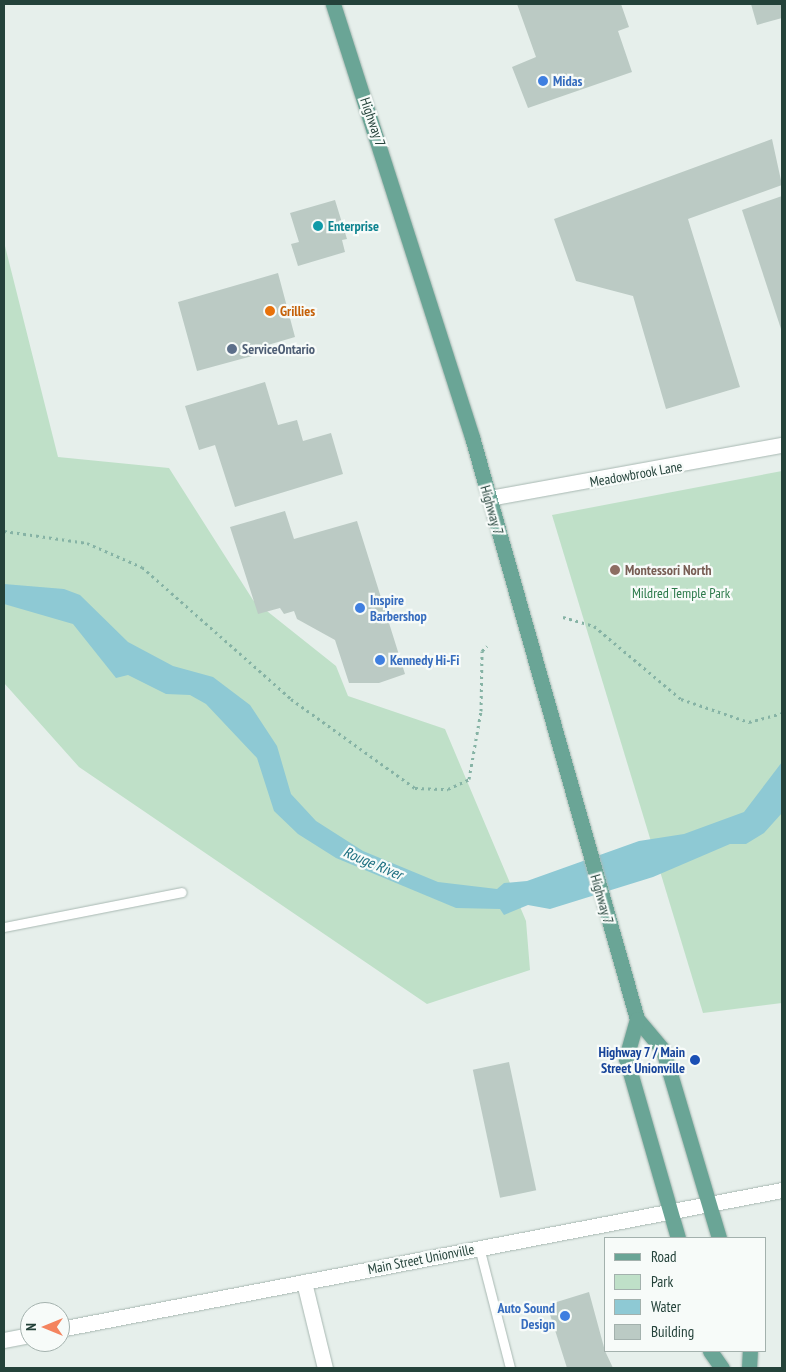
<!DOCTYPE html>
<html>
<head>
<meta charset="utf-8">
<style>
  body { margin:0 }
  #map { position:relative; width:786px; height:1372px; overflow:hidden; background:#e6efeb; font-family:"PT Sans Narrow",sans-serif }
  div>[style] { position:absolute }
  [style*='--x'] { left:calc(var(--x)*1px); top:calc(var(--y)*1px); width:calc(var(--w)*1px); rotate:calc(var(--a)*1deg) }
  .green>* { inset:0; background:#bfe0c8 }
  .water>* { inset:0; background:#8ec9d4 }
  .building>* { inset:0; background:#bbcac4; transform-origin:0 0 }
  .path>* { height:3px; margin-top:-1.5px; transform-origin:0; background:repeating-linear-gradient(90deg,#86b3a5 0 2.5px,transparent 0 6.5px) }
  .roads { filter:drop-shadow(0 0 1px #a8b8b2) drop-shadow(0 0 1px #a8b8b2) }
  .lane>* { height:9px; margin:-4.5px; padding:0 4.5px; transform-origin:4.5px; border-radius:4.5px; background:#fff }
  .street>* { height:15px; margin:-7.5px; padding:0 7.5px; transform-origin:7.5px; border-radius:7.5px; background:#fff }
  .secondary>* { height:15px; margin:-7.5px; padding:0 7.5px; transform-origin:7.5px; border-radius:7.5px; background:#fff }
  .primary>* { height:15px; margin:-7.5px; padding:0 7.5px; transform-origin:7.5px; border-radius:7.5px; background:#6aa596 }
  .dots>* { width:14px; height:14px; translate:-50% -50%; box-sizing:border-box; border:2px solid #f7fbf9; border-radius:50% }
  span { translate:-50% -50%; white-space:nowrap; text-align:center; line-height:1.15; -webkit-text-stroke:4.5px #f7fbf9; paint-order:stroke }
  .shop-label { font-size:14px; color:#366cbe; font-weight:700 }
  .left { translate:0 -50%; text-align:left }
  .right { translate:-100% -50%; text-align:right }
  .street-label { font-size:14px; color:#24423a }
  .culture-label { font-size:14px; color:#0d838f; font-weight:700 }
  .food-label { font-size:14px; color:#c56008; font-weight:700 }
  .service-label { font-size:14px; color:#4e5e75; font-weight:700 }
  .education-label { font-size:14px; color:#785e54; font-weight:700 }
  .park-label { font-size:14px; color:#2d7a4b }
  .transit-label { font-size:14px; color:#164399; font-weight:700 }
  .water-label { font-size:15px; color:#1c6f80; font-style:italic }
  .frame { position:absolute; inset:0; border:5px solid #24423a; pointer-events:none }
  .legend { position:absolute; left:604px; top:1237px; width:162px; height:115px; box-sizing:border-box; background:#f7fbf9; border:1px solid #a3b1ad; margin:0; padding:6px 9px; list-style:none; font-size:15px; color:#24423a }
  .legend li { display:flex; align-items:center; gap:10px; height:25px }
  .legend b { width:25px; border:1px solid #a3b1ad }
  .north { position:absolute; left:20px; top:1302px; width:50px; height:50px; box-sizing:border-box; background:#f7fbf9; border:1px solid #a3b1ad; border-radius:50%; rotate:270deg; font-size:14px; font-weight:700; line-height:20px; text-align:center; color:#24423a }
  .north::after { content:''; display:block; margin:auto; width:18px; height:22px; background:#f4845f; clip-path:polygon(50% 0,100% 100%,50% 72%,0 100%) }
</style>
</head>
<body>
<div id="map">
  <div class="green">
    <i style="clip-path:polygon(4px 242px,58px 457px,169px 468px,253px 600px,336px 666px,348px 696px,445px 729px,526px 921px,530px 970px,427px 1004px,79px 767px,4px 683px)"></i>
    <i style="clip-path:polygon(782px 471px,782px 1003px,703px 1013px,552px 515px)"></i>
  </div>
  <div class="water">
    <i style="clip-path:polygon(4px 584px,64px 589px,80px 595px,128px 642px,173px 666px,213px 677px,250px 705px,277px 746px,291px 794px,316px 821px,363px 851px,438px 882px,497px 889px,504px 883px,527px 881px,639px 841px,684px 834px,744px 812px,782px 762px,782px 813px,764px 833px,746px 844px,730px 844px,653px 877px,550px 909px,528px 905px,504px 915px,500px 909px,456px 908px,336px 858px,298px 834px,274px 811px,257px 758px,206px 704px,190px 695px,166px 694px,128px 675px,116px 678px,73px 624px,4px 604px)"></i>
  </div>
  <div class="building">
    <i style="clip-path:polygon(517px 4px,621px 4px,629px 27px,618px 31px,632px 72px,528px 108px,512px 67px,536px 57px)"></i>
    <i style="clip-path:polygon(751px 4px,782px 4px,782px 18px,757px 25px)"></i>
    <i style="clip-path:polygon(772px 139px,782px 185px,688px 219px,740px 387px,666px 409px,633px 296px,576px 281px,554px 219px)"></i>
    <i style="clip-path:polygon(782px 196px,782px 332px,742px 210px)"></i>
    <i style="clip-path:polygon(335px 200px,347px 239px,342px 240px,345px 252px,298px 266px,291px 244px,299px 242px,290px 213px)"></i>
    <i style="clip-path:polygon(278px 273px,295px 337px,261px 347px,263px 353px,197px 371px,178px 302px)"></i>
    <i style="clip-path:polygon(265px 382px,278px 425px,297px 420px,303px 441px,331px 433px,343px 474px,235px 507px,215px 445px,199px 450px,185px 406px)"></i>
    <i style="clip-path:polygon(285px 511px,294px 539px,357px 521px,405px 674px,379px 683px,349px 683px,335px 640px,297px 619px,294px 611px,284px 614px,280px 608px,258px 614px,230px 527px)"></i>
    <i style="left:509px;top:1062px;width:131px;height:37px;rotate:78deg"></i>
    <i style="clip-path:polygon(589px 1292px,605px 1351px,613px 1368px,567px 1368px,547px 1305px)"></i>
  </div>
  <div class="path">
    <i style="--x:4;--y:531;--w:84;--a:8.2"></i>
    <i style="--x:87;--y:543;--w:60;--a:23.6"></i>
    <i style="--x:142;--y:567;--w:199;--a:41.5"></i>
    <i style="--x:291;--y:699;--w:153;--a:35.7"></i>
    <i style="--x:415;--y:788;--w:33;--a:2"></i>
    <i style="--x:448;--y:789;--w:23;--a:-25"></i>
    <i style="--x:469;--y:779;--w:69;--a:-80"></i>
    <i style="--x:481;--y:711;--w:60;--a:-89"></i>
    <i style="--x:482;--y:651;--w:7;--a:-45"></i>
    <i style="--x:563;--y:617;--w:32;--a:16"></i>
    <i style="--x:594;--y:626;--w:114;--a:40"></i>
    <i style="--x:681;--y:699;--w:72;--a:18.7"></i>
    <i style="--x:749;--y:722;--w:34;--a:-15"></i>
  </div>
  <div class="roads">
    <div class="lane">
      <i style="--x:4;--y:927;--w:181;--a:-11.1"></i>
      <i style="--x:479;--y:1247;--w:125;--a:75.6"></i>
    </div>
    <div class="street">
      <i style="--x:489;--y:498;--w:298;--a:-10.3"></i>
      <i style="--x:304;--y:1282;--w:89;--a:76.3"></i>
    </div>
    <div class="secondary">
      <i style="--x:60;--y:1329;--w:735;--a:-10.9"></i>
      <i style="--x:4;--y:1340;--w:26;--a:-11"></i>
    </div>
    <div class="primary">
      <i style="--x:333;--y:4;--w:455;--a:72.2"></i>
      <i style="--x:472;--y:437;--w:605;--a:74.17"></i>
      <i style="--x:637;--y:1019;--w:40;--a:50"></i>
      <i style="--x:663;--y:1050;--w:196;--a:73.4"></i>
      <i style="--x:637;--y:1019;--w:41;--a:105.8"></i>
      <i style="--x:626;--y:1058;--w:187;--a:73.9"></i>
      <i style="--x:710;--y:1351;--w:21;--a:55"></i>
      <i style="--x:749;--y:1368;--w:17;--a:-87"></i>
    </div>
  </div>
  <div class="dots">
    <i style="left:543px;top:81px;background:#3f7fe0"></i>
    <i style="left:318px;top:226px;background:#0f9aa8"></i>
    <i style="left:270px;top:311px;background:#e8710a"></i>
    <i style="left:232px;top:349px;background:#5c6f8a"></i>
    <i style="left:615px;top:570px;background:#8d6e63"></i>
    <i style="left:360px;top:608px;background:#3f7fe0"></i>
    <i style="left:380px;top:660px;background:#3f7fe0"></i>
    <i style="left:695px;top:1060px;background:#1a4fb4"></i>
    <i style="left:565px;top:1316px;background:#3f7fe0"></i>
  </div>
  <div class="shop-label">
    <span class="left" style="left:553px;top:81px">Midas</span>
    <span class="left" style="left:370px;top:608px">Inspire<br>Barbershop</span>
    <span class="left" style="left:390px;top:660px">Kennedy Hi-Fi</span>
    <span class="right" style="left:555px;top:1316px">Auto Sound<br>Design</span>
  </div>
  <div class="street-label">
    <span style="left:373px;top:122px;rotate:71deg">Highway 7</span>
    <span style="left:636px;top:474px;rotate:-10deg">Meadowbrook Lane</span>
    <span style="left:492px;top:510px;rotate:74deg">Highway 7</span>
    <span style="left:602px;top:899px;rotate:74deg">Highway 7</span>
    <span style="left:421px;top:1259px;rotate:-11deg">Main Street Unionville</span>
  </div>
  <div class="culture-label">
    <span class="left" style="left:328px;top:226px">Enterprise</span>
  </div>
  <div class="food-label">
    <span class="left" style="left:280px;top:311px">Grillies</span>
  </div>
  <div class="service-label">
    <span class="left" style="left:242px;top:349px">ServiceOntario</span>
  </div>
  <div class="education-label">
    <span class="left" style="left:625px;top:570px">Montessori North</span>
  </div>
  <div class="park-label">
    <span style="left:681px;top:593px">Mildred Temple Park</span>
  </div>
  <div class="transit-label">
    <span class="right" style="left:685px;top:1060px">Highway 7 / Main<br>Street Unionville</span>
  </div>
  <div class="water-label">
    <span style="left:373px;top:863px;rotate:23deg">Rouge River</span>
  </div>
  <div class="frame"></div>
  <ul class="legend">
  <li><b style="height:6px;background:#6aa596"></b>Road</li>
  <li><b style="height:14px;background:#bfe0c8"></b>Park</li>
  <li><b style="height:14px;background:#8ec9d4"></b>Water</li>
  <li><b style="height:14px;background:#bbcac4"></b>Building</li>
  </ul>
  <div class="north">N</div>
</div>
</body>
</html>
